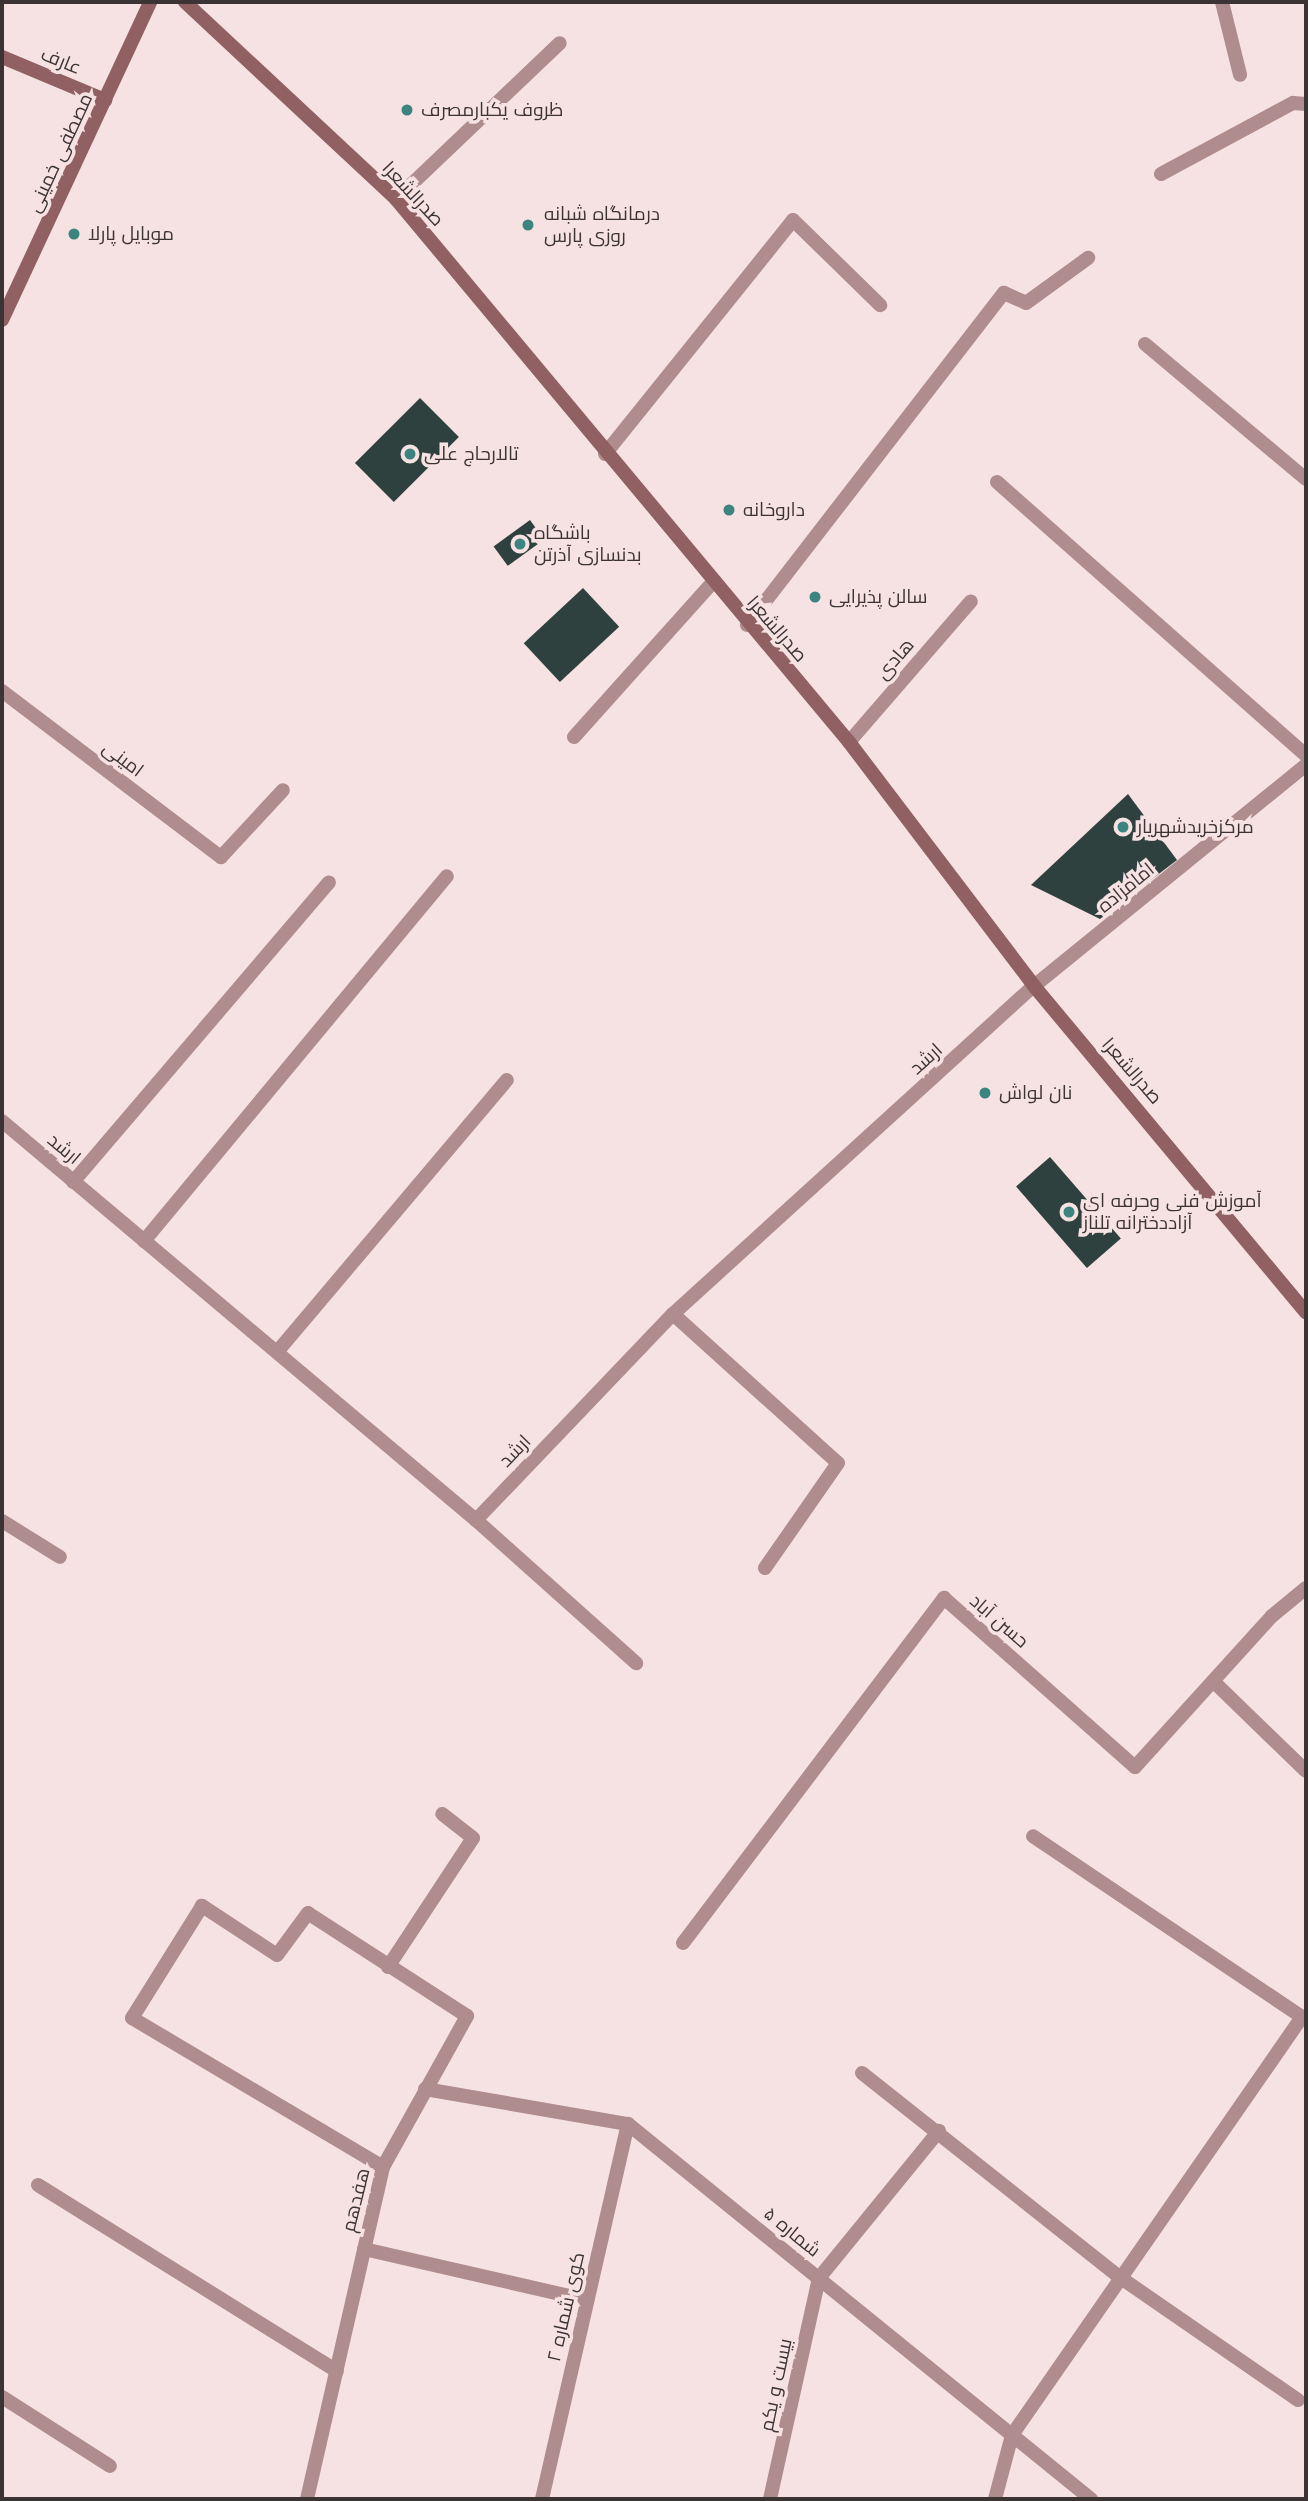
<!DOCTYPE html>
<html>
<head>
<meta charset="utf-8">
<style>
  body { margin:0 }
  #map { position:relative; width:1308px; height:2501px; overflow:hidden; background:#f6e2e2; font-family:Jost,Cairo,sans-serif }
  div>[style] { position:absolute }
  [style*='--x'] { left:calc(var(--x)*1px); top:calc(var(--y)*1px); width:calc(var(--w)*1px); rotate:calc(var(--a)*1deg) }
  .building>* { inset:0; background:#2f413f; transform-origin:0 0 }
  .lane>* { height:14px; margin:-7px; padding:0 7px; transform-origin:7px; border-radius:7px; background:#af8c8d }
  .street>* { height:14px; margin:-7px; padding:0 7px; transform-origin:7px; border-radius:7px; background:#af8c8d }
  .secondary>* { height:14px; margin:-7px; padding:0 7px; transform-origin:7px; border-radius:7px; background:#916062 }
  .dots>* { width:19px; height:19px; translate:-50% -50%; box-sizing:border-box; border:4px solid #f6e2e2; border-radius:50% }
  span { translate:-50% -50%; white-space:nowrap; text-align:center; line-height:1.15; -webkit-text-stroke:7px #f6e2e2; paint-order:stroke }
  .street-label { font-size:19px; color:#3c3434 }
  .poi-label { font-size:19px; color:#3c3434 }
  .left { translate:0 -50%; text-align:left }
  .frame { position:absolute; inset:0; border:4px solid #3c3434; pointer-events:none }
</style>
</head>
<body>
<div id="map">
  <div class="building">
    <i style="left:420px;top:398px;width:55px;height:92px;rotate:45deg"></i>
    <i style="left:530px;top:520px;width:24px;height:45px;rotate:54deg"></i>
    <i style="left:583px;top:588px;width:53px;height:81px;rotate:47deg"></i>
    <i style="clip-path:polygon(1128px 794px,1177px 860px,1100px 919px,1031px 885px)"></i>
    <i style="left:1050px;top:1157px;width:108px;height:45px;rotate:49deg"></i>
  </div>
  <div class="lane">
    <i style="--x:1222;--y:2;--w:75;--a:76.1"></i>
    <i style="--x:1161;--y:174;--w:150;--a:-28.3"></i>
    <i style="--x:1293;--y:103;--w:13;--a:4"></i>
    <i style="--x:396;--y:199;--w:226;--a:-43.6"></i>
    <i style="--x:1145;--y:344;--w:210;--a:40"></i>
    <i style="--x:605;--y:454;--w:300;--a:-51.2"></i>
    <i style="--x:793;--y:220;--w:122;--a:44.3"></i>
    <i style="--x:997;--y:482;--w:412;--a:41.5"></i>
    <i style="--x:747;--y:625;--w:420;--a:-52.3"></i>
    <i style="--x:1004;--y:293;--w:24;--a:24"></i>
    <i style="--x:1026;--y:303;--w:77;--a:-36"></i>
    <i style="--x:849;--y:742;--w:186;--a:-49.1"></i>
    <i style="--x:673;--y:1314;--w:222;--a:42.1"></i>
    <i style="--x:838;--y:1463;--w:128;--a:124.8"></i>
    <i style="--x:476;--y:1520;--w:215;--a:41.8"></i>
    <i style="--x:1213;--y:1681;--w:129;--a:44.1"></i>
    <i style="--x:683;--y:1943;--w:433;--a:-52.9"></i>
    <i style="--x:944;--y:1598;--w:255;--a:41.5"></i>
    <i style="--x:1135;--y:1767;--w:204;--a:-47.8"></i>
    <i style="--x:1272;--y:1616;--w:44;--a:-39.5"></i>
  </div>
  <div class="street">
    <i style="--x:2;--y:691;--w:275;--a:37.2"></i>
    <i style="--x:221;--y:857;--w:91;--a:-47.2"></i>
    <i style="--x:574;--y:737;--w:207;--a:-48.1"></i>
    <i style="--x:2;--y:1121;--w:620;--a:40.09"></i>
    <i style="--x:476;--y:1520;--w:285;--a:-46.3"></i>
    <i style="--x:673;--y:1314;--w:488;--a:-42.3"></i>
    <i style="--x:1034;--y:986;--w:350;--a:-39.1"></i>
    <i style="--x:73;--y:1182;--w:394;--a:-49.5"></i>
    <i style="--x:144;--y:1241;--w:474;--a:-50.3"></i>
    <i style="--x:277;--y:1352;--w:356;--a:-49.8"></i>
    <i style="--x:2;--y:1521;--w:68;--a:31.8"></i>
    <i style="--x:388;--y:1967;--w:154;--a:-56.6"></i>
    <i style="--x:473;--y:1838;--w:39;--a:-142"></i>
    <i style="--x:862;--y:2073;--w:330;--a:38.4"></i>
    <i style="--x:1121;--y:2278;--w:215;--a:34.6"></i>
    <i style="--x:425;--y:2089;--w:206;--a:9.8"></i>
    <i style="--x:628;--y:2124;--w:596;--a:39.01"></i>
    <i style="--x:38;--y:2185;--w:352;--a:31.9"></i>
    <i style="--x:364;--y:2249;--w:229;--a:12.9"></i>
    <i style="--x:2;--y:2397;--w:128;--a:32.6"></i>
    <i style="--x:307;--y:2499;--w:341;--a:-77.1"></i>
    <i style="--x:383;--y:2167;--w:173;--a:-60.9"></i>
    <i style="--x:467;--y:2016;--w:189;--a:-147.1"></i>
    <i style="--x:308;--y:1913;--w:52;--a:126.4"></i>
    <i style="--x:277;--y:1955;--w:90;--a:-146.8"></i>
    <i style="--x:202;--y:1906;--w:132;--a:122"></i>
    <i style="--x:132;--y:2018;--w:292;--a:30.7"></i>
    <i style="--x:542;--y:2499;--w:385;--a:-77.1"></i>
    <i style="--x:770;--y:2499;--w:226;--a:-77.5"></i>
    <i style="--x:819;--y:2278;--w:190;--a:-50.8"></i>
    <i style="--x:995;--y:2499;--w:66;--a:-75.1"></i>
    <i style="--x:1012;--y:2435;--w:509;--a:-55.25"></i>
    <i style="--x:1302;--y:2017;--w:324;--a:-146.1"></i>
  </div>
  <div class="secondary">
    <i style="--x:185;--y:2;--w:289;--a:43"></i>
    <i style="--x:396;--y:199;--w:707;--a:50.16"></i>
    <i style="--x:849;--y:742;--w:306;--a:52.8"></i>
    <i style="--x:1034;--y:986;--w:425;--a:50.2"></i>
    <i style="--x:2;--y:57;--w:112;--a:22.7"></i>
    <i style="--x:2;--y:320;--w:351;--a:-65"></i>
  </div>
  <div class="dots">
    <i style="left:407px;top:110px;background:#3c8480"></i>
    <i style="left:528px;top:225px;background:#3c8480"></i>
    <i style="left:74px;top:234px;background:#3c8480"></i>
    <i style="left:410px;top:454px;background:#3c8480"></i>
    <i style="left:729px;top:510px;background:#3c8480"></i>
    <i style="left:520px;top:544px;background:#3c8480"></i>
    <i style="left:815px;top:597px;background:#3c8480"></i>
    <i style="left:1123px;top:827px;background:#3c8480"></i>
    <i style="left:985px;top:1093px;background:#3c8480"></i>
    <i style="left:1069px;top:1212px;background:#3c8480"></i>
  </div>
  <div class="street-label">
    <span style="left:61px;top:61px;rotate:22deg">عارف</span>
    <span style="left:60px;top:153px;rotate:-65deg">مصطفی خمینی</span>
    <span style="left:413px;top:194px;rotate:47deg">صدرالشعرا</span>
    <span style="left:777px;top:629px;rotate:49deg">صدرالشعرا</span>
    <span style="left:895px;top:659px;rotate:-49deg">هادی</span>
    <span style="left:123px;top:759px;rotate:37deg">امینی</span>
    <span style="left:1126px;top:888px;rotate:-39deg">امامزاده</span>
    <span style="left:926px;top:1059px;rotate:-42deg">ارشد</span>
    <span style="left:1132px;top:1071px;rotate:49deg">صدرالشعرا</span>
    <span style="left:64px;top:1149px;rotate:40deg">ارشد</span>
    <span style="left:515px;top:1451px;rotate:-46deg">ارشد</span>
    <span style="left:999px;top:1621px;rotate:41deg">حسن آباد</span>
    <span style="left:356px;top:2200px;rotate:-76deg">هفدهم</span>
    <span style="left:792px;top:2232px;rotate:39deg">شماره ۵</span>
    <span style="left:566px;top:2307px;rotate:-77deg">کوی شماره ۲</span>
    <span style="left:776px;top:2385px;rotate:-78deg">بیست و یکم</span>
  </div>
  <div class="poi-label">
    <span class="left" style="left:421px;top:110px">ظروف یکبارمصرف</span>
    <span class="left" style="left:544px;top:225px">درمانگاه شبانه<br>روزی پارس</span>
    <span class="left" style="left:88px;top:234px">موبایل پارلا</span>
    <span class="left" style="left:424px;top:454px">تالارحاج علی</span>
    <span class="left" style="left:743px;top:510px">داروخانه</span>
    <span class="left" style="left:534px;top:544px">باشگاه<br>بدنسازی آذرتن</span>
    <span class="left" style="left:829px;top:597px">سالن پذیرایی</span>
    <span class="left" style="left:1137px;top:827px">مرکزخریدشهریار</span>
    <span class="left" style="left:999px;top:1093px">نان لواش</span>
    <span class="left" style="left:1083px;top:1212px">آموزش فنی وحرفه ای<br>آزاددخترانه تلناز</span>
  </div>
  <div class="frame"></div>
</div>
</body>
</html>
